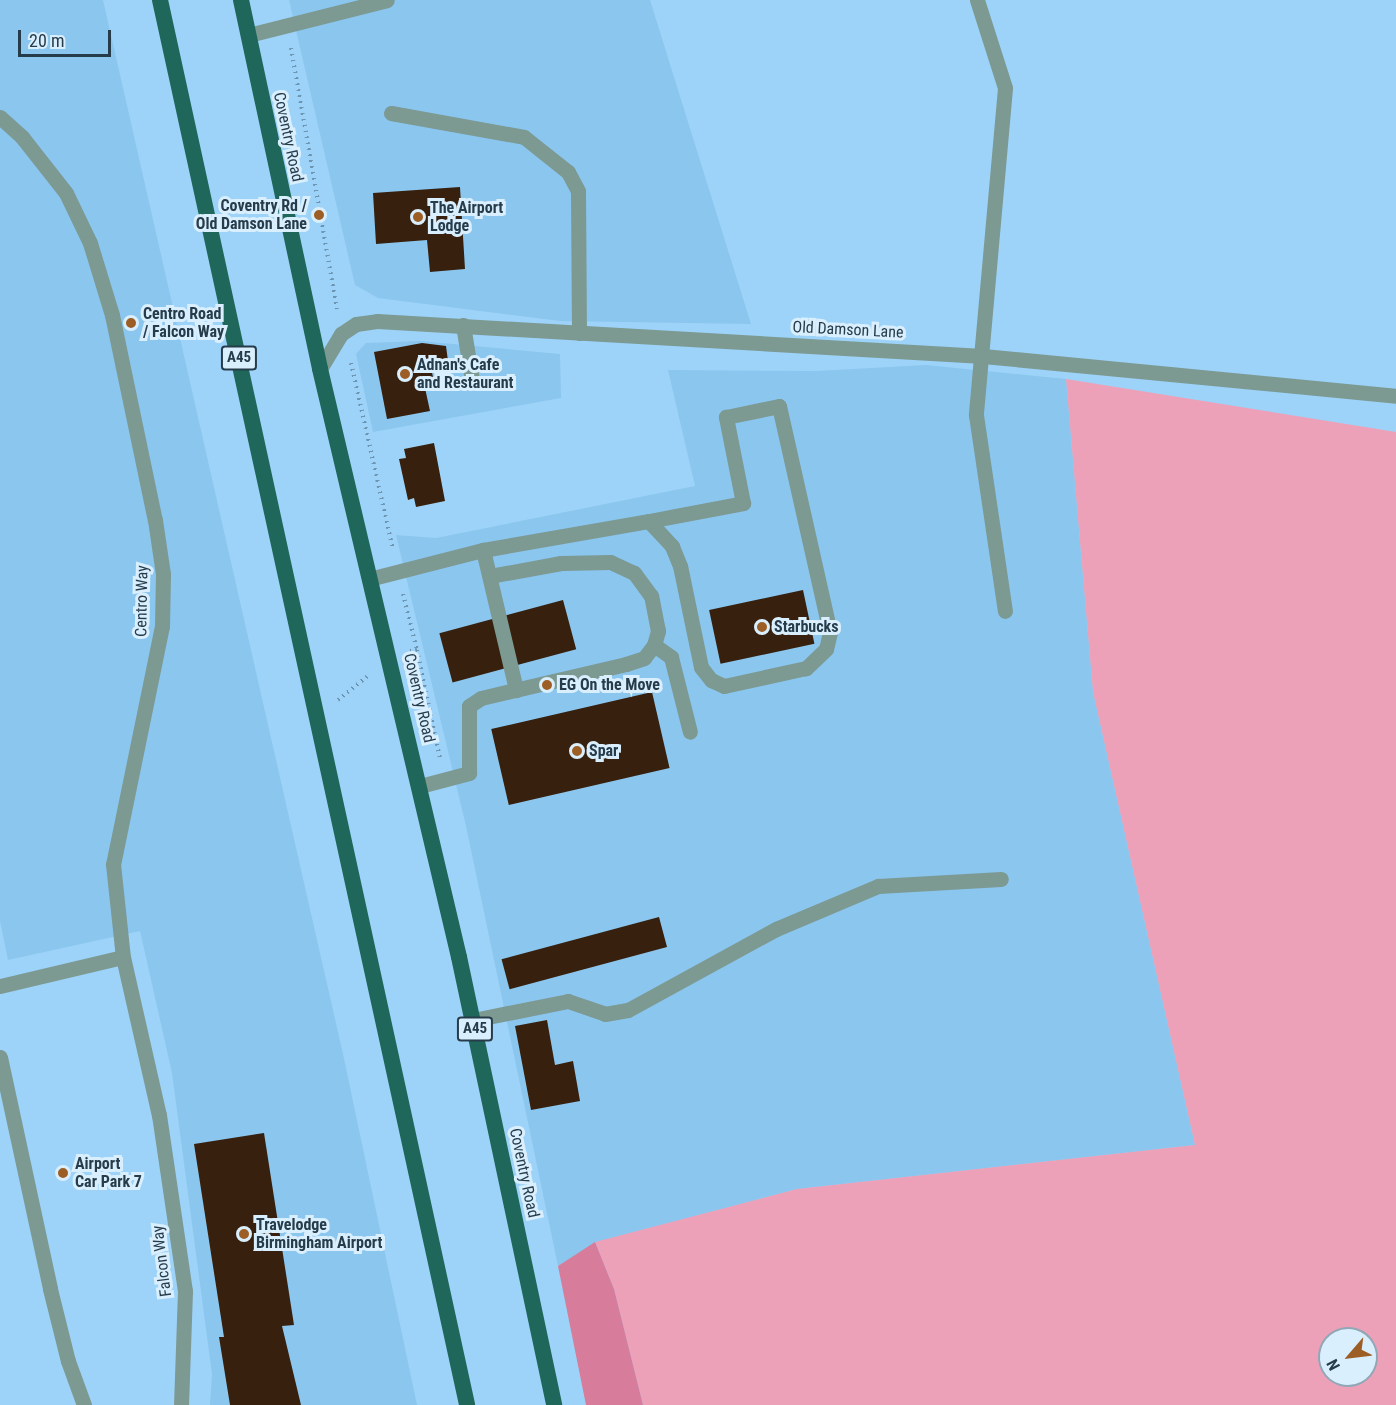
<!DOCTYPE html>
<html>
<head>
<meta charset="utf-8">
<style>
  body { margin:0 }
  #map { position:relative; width:1396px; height:1405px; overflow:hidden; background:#9dd3f8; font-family:"Roboto Condensed",sans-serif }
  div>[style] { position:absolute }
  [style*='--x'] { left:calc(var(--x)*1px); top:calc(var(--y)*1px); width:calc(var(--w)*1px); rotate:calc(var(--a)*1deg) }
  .built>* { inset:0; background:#8bc6ef }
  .green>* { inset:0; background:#eda1b8 }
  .forest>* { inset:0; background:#d77c9a }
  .building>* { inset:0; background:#37200d; transform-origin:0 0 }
  .path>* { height:4px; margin-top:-2px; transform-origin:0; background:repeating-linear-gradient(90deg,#6d95b1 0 1.5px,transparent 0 6px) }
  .service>* { height:15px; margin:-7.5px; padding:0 7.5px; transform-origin:7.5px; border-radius:7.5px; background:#7c9992 }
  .minor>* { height:15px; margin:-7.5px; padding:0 7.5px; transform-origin:7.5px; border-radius:7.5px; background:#7c9992 }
  .trunk>* { height:16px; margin:-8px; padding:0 8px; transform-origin:8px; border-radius:8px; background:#1f675b }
  .dots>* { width:16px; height:16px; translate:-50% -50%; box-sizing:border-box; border:3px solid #daeffe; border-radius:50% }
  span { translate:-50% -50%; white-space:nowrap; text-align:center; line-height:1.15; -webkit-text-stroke:6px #daeffe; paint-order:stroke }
  .shield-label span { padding:2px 4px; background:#daeffe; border:2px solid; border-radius:4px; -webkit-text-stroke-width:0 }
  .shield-label { font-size:15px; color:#273c4b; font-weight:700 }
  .street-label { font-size:16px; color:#273c4b }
  .poi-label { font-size:16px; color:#273c4b; font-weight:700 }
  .right { translate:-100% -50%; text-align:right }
  .left { translate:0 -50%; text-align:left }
  .north { position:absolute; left:1318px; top:1327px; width:60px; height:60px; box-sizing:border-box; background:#daeffe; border:2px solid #92a7b6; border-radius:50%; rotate:242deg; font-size:16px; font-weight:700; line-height:24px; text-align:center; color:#273c4b }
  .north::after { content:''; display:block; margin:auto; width:21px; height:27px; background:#9c5e24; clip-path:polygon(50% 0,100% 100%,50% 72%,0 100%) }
  .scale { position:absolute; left:18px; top:30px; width:93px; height:27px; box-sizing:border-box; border:3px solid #273c4b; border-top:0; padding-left:8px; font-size:18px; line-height:21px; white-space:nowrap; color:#273c4b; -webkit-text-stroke:4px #daeffe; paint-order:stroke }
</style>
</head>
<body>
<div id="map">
  <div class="built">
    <i style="clip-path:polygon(0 0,103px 0,343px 1054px,417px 1405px,210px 1405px,212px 1374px,172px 1073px,140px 931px,8px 960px,0 921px)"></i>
    <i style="clip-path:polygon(289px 0,650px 0,751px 324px,560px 321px,378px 298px,355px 285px)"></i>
    <i style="clip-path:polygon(420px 341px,560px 354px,561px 398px,373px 432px,356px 354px,366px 343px)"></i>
    <i style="clip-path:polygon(926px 365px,1066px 379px,1093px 692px,1195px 1145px,797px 1189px,596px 1242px,558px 1266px,466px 826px,396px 535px,436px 538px,695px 486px,668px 370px,817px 371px)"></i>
  </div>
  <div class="green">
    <i style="clip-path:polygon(evenodd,1066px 379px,1396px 432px,1396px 1405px,643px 1405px,614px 1289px,595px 1242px,797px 1189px,1195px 1145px,1093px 692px,1066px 379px,1330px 1339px,1366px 1339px,1366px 1375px,1330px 1375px,1330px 1339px)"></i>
  </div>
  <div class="forest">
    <i style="clip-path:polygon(595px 1242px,614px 1289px,643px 1405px,586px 1405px,558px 1266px)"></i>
  </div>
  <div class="building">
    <i style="clip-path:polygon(460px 187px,465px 269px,430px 272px,427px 240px,376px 244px,373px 193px)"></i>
    <i style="clip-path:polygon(422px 343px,446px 346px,448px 361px,429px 359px,435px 386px,425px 388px,430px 411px,387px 419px,374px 352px)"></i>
    <i style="clip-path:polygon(434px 443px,445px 501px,416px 507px,414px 498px,408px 500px,399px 459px,406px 458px,404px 449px)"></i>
    <i style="left:803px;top:590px;width:55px;height:96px;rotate:78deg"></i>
    <i style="left:563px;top:600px;width:51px;height:128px;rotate:75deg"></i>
    <i style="left:652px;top:692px;width:78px;height:165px;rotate:77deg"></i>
    <i style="left:659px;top:917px;width:31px;height:163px;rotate:75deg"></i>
    <i style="clip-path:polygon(547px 1020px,555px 1065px,573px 1061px,580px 1101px,531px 1110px,515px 1026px)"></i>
    <i style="clip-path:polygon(264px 1133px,294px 1325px,282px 1326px,301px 1405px,230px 1405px,219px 1337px,224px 1337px,194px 1144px)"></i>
  </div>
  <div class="path">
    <i style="--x:291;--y:48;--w:265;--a:80"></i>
    <i style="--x:351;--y:363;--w:191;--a:77.3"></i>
    <i style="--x:403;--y:594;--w:58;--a:76"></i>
    <i style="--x:417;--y:650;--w:7;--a:172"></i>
    <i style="--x:417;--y:650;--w:110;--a:78"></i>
    <i style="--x:338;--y:700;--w:40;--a:-39"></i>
  </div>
  <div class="service">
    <i style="--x:977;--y:0;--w:92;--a:72.3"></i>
    <i style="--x:1005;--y:88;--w:328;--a:95.1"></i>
    <i style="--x:976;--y:415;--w:198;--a:81.6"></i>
    <i style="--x:249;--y:35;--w:142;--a:-14.2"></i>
    <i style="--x:391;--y:113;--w:135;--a:10.2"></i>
    <i style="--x:524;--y:137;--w:56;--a:38.5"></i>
    <i style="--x:568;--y:172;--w:21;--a:62"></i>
    <i style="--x:578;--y:191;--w:142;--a:89.6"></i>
    <i style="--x:0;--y:117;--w:30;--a:42"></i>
    <i style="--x:22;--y:137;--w:71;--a:51.8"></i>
    <i style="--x:66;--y:193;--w:55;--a:64.4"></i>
    <i style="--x:90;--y:243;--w:75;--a:73"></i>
    <i style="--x:112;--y:315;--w:209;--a:78.2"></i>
    <i style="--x:155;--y:520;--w:55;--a:81.6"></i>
    <i style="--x:163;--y:574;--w:52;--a:91.1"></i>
    <i style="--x:162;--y:626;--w:243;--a:101.6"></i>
    <i style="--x:113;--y:864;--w:94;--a:83.9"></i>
    <i style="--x:123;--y:957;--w:162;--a:77.2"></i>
    <i style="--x:159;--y:1115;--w:178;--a:81.6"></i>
    <i style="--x:185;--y:1291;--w:114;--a:92"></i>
    <i style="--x:463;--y:325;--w:56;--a:80.7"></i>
    <i style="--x:779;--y:406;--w:232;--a:77.3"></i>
    <i style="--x:830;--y:632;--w:17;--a:103"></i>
    <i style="--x:826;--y:649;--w:28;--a:136"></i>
    <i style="--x:806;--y:668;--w:84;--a:167.6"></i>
    <i style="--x:724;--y:686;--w:14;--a:-155"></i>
    <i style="--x:711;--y:680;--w:16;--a:-128"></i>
    <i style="--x:701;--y:667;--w:103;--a:-101.7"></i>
    <i style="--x:680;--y:566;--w:22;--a:-112"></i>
    <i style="--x:672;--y:546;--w:34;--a:-133"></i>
    <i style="--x:649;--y:521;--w:96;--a:-10.8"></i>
    <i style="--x:743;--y:503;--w:88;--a:-101.2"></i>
    <i style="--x:726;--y:417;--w:54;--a:-11.7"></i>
    <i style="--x:483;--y:550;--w:144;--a:76.7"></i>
    <i style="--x:373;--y:578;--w:114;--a:-14.3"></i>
    <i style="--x:483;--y:550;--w:169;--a:-9.9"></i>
    <i style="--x:654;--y:645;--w:21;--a:35"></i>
    <i style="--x:671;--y:657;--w:77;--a:75.8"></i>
    <i style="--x:420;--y:786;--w:51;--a:-14.9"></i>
    <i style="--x:469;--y:773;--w:67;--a:-90"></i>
    <i style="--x:469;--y:706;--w:14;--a:-34"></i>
    <i style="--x:481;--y:698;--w:149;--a:-13.2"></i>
    <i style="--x:626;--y:664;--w:19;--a:-18"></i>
    <i style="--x:644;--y:658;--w:16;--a:-52"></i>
    <i style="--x:654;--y:645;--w:15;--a:-74"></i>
    <i style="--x:658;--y:631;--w:36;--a:-101"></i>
    <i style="--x:651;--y:596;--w:29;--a:-126"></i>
    <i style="--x:634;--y:573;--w:26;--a:-155"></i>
    <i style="--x:610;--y:562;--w:49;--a:178.8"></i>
    <i style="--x:561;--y:563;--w:72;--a:169.6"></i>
    <i style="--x:0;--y:986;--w:126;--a:-13.3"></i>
    <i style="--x:473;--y:1020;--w:97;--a:-11.3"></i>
    <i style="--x:568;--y:1001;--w:39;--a:19"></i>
    <i style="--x:605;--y:1014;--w:23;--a:-10"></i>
    <i style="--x:628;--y:1010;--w:169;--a:-28.7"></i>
    <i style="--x:776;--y:929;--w:111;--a:-22.9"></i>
    <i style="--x:878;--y:886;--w:123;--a:-3.3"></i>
    <i style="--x:0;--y:1057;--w:237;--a:77.8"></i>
    <i style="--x:50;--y:1289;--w:74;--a:76"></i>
    <i style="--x:68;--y:1361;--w:47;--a:70"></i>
  </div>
  <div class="minor">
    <i style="--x:320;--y:369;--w:41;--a:-59"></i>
    <i style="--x:341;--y:334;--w:18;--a:-34"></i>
    <i style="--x:356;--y:324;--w:21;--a:-8"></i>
    <i style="--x:377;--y:321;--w:607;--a:3.31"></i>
    <i style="--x:983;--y:356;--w:415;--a:5.5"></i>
  </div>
  <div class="trunk">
    <i style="--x:160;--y:0;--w:1438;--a:77.67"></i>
    <i style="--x:241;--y:0;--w:377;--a:77.9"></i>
    <i style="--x:320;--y:369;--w:604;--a:76.7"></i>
    <i style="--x:459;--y:957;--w:458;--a:78"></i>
  </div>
  <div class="dots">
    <i style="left:319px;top:215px;background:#9c5e24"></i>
    <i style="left:418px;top:217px;background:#9c5e24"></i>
    <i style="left:131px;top:323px;background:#9c5e24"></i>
    <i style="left:405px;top:374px;background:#9c5e24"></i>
    <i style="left:762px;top:627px;background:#9c5e24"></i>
    <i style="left:547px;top:685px;background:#9c5e24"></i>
    <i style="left:577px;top:751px;background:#9c5e24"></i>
    <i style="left:63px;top:1173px;background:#9c5e24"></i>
    <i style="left:244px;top:1234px;background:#9c5e24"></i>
  </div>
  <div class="shield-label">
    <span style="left:239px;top:358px">A45</span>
    <span style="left:475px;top:1029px">A45</span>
  </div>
  <div class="street-label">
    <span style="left:288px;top:137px;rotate:78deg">Coventry Road</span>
    <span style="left:848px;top:330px;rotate:3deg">Old Damson Lane</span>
    <span style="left:142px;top:601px;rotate:-89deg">Centro Way</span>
    <span style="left:419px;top:698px;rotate:77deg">Coventry Road</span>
    <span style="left:524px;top:1173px;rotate:78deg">Coventry Road</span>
    <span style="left:162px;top:1261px;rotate:-97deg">Falcon Way</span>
  </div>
  <div class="poi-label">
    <span class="right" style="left:307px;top:215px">Coventry Rd /<br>Old Damson Lane</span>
    <span class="left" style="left:430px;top:217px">The Airport<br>Lodge</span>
    <span class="left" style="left:143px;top:323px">Centro Road<br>/ Falcon Way</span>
    <span class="left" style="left:417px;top:374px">Adnan's Cafe<br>and Restaurant</span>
    <span class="left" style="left:774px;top:627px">Starbucks</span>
    <span class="left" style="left:559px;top:685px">EG On the Move</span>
    <span class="left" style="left:589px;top:751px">Spar</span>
    <span class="left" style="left:75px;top:1173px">Airport<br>Car Park 7</span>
    <span class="left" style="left:256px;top:1234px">Travelodge<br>Birmingham Airport</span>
  </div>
  <div class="north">N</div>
  <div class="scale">20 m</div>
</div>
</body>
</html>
